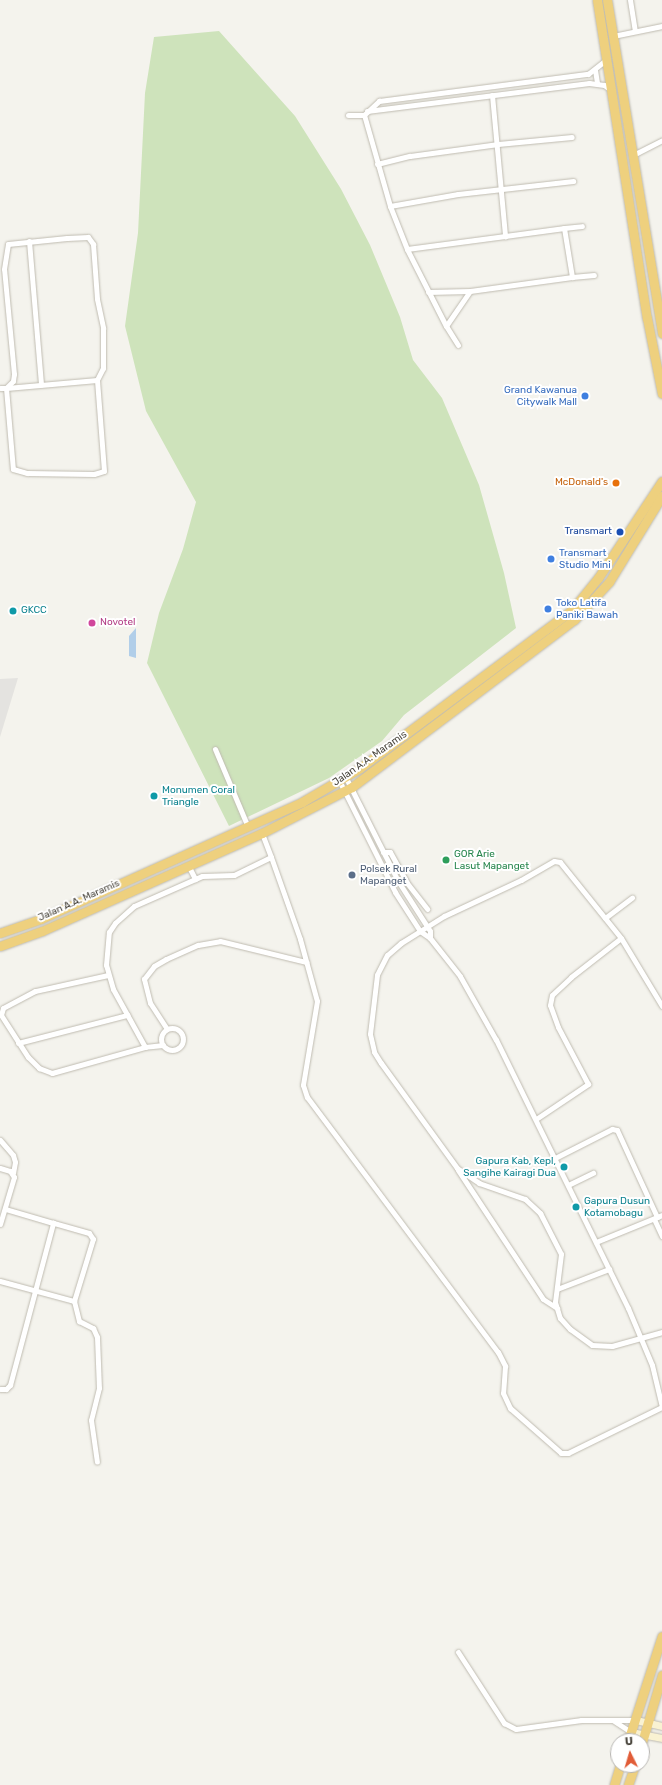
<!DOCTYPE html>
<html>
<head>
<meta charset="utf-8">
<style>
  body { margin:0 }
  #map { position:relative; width:662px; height:1785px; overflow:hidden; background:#f4f3ed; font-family:Rubik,sans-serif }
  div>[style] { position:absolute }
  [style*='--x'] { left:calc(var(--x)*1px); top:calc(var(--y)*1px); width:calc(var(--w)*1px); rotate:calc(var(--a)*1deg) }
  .green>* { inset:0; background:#cee3bb }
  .parking>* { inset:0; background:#e4e3e0 }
  .water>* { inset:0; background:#b1cee9 }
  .roads { filter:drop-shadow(0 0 1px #bfbbb0) drop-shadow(0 0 1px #bfbbb0) }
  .street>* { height:5px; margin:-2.5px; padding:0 2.5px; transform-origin:2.5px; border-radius:2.5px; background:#fff }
  .street>.ring { margin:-2.5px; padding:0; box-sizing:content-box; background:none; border:5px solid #fff; border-radius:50% }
  .secondary>* { height:7px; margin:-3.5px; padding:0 3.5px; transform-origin:3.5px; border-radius:3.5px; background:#f9f2d2 }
  .highway>* { height:9px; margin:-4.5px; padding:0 4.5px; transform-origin:4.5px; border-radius:4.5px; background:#eed07e }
  .dots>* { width:11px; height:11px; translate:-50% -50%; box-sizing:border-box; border:2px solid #fff; border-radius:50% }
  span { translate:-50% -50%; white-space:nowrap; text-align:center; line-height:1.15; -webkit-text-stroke:4px #fff; paint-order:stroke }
  .shop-label { font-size:10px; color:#366cbe }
  .right { translate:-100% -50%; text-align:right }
  .left { translate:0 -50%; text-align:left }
  .food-label { font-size:10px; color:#c56008 }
  .transit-label { font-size:10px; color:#164399 }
  .culture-label { font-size:10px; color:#0d838f }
  .hotel-label { font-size:10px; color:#b23c85 }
  .street-label { font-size:10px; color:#48443b }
  .leisure-label { font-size:10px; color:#27864d }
  .service-label { font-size:10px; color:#4e5e75 }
  .north { position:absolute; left:610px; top:1733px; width:40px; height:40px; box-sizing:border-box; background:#fff; border:1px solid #b6b4b1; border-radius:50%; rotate:355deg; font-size:11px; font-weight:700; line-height:16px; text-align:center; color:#48443b }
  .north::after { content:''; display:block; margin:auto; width:14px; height:18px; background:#e15c37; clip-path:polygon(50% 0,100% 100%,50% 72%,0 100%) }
</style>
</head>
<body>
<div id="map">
  <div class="green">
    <i style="clip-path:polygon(219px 31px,295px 116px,341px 189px,370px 245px,400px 317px,413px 360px,442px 398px,479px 485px,504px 573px,516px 628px,404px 715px,382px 741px,329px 778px,229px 826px,147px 663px,159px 613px,183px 549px,196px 502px,146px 411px,125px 326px,138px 233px,145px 93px,154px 37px)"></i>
  </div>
  <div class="parking">
    <i style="clip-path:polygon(18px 678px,0 737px,0 679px)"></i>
  </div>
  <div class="water">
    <i style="clip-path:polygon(136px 628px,136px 658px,129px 656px,129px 636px)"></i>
  </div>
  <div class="roads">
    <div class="street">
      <i style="--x:630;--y:0;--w:31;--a:81"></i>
      <i style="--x:613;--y:36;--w:50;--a:-11.5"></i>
      <i style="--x:595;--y:70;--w:13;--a:81"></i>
      <i style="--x:492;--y:95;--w:142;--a:84.7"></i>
      <i style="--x:505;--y:236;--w:60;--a:-7.7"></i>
      <i style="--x:564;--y:228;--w:50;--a:80.7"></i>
      <i style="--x:572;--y:277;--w:22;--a:-5"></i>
      <i style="--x:367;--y:111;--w:224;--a:-7.2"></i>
      <i style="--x:589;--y:83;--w:15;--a:8"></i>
      <i style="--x:604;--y:85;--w:9;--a:36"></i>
      <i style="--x:348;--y:115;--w:16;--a:0"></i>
      <i style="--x:635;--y:154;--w:30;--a:-27"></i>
      <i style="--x:377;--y:164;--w:34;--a:-14"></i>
      <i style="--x:410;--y:156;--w:89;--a:-7.8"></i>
      <i style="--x:498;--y:144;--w:74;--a:-5.4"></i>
      <i style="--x:390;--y:206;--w:69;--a:-10"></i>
      <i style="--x:458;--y:194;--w:116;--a:-6.4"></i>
      <i style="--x:564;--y:228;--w:18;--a:-6"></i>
      <i style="--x:29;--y:241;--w:144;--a:85.2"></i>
      <i style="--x:407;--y:249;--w:99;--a:-7.6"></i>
      <i style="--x:428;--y:292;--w:42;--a:-1.4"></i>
      <i style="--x:470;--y:291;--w:103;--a:-7.8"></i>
      <i style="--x:446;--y:326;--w:42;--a:-55.6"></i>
      <i style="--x:458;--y:345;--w:22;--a:-122"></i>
      <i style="--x:446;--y:326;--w:86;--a:-116.9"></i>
      <i style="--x:407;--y:249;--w:46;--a:-111.6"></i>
      <i style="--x:390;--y:206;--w:95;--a:-105.9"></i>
      <i style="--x:364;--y:115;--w:21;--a:-43"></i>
      <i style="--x:379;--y:101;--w:211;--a:-7.4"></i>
      <i style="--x:588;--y:74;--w:23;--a:-38"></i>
      <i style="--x:0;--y:388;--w:6;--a:0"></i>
      <i style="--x:6;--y:388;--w:81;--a:85.1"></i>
      <i style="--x:13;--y:469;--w:15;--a:16"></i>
      <i style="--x:27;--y:473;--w:67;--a:0.9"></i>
      <i style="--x:94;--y:474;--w:10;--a:-17"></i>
      <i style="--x:104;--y:471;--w:91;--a:-94.4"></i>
      <i style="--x:97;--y:380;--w:91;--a:175"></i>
      <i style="--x:6;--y:388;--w:10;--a:-45"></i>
      <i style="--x:13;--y:381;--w:7;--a:-82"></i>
      <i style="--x:14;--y:374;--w:105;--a:-95.4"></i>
      <i style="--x:4;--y:269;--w:25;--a:-81"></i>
      <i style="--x:8;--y:244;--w:59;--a:-5.8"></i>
      <i style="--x:67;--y:238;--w:21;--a:-3"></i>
      <i style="--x:88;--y:237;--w:9;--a:54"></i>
      <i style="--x:93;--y:244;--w:55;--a:85.8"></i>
      <i style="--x:97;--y:299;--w:30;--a:78"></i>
      <i style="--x:103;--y:328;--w:40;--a:90"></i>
      <i style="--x:103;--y:368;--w:13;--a:117"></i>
      <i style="--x:215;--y:749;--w:85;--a:67.1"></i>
      <i style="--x:346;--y:778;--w:115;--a:63.2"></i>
      <i style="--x:398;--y:881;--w:59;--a:57.4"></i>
      <i style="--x:430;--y:931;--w:7;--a:90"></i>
      <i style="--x:383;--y:852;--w:7;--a:0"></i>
      <i style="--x:390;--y:852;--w:35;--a:61"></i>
      <i style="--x:407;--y:883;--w:33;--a:52"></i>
      <i style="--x:271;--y:857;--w:87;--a:70.5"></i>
      <i style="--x:300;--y:939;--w:64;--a:74.7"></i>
      <i style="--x:317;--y:1001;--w:85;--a:99.5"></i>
      <i style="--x:303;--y:1085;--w:13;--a:72"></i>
      <i style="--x:307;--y:1097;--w:319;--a:53.2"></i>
      <i style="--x:498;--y:1352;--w:16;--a:63"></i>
      <i style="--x:505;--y:1366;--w:27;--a:94"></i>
      <i style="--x:503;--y:1393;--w:17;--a:65"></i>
      <i style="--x:510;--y:1408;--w:68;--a:41.4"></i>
      <i style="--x:561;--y:1453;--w:7;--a:0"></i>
      <i style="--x:568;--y:1453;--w:105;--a:-26.1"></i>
      <i style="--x:662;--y:1407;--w:43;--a:-103.4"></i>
      <i style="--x:652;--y:1365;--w:62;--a:-112.8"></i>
      <i style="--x:628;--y:1308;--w:299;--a:-116.2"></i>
      <i style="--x:496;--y:1040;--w:73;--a:-119.4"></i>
      <i style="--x:460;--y:976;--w:48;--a:-128.3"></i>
      <i style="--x:430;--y:938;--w:12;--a:-145"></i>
      <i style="--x:420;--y:931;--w:46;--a:-122.7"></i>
      <i style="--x:395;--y:892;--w:123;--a:-116.6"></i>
      <i style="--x:188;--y:865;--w:16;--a:63"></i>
      <i style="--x:605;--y:918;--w:34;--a:-37"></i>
      <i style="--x:108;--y:975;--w:75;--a:167.6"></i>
      <i style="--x:35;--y:991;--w:36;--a:152"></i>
      <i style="--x:3;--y:1008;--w:7;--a:106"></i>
      <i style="--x:1;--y:1015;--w:50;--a:57.3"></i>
      <i style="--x:28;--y:1057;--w:16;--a:45"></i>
      <i style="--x:39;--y:1068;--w:14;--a:21"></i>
      <i style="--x:52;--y:1073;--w:97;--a:-15.6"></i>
      <i style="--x:662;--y:1006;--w:79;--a:-121.1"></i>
      <i style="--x:621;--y:938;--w:97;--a:-128.8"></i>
      <i style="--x:560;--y:862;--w:6;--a:-171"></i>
      <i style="--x:554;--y:861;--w:38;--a:150"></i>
      <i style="--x:521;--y:880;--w:85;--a:154.9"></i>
      <i style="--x:444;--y:916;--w:51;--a:147.9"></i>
      <i style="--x:401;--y:943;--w:18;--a:139"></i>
      <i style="--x:387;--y:955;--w:22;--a:117"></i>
      <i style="--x:377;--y:975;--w:59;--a:96.8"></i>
      <i style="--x:370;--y:1034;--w:18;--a:77"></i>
      <i style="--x:374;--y:1052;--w:13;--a:58"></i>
      <i style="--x:381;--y:1063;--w:130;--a:54.1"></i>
      <i style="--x:457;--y:1168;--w:27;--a:34"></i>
      <i style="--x:479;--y:1183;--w:49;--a:19.2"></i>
      <i style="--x:525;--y:1199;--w:21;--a:43"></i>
      <i style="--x:540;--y:1213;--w:46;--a:62.9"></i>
      <i style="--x:561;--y:1254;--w:48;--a:97.1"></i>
      <i style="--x:555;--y:1302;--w:17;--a:73"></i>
      <i style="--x:560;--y:1318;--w:15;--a:48"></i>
      <i style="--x:570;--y:1329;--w:27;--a:36"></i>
      <i style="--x:592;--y:1345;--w:20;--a:3"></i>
      <i style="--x:612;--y:1346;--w:52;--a:-15.6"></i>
      <i class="ring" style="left:161px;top:1028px;width:17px;height:17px"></i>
      <i style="--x:167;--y:1029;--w:31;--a:-123"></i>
      <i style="--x:150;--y:1003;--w:25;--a:-104"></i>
      <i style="--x:144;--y:979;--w:16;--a:-52"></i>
      <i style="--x:154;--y:966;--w:14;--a:-30"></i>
      <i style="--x:166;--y:959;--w:35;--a:-24"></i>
      <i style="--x:198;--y:945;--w:22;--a:-10"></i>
      <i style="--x:220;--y:941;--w:89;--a:13.7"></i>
      <i style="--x:18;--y:1043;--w:113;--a:-14.4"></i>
      <i style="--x:163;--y:1045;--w:18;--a:174"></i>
      <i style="--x:145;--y:1047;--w:66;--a:-118.9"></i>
      <i style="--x:113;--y:989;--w:25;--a:-106"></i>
      <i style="--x:106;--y:965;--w:33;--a:-85"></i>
      <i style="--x:109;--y:932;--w:11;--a:-56"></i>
      <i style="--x:115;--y:923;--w:25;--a:-42"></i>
      <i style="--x:134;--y:906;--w:74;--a:-23.8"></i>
      <i style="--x:202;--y:876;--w:32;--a:-2"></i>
      <i style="--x:234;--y:875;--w:41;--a:-25.9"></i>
      <i style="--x:271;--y:857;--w:26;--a:-111"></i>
      <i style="--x:536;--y:1119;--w:63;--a:-33.9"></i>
      <i style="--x:588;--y:1084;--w:64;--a:-117.8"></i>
      <i style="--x:558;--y:1027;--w:23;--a:-110"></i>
      <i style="--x:550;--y:1005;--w:10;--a:-79"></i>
      <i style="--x:552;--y:995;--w:26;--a:-43"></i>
      <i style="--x:571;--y:977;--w:63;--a:-38"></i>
      <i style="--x:0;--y:1140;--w:20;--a:49"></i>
      <i style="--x:13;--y:1155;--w:7;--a:74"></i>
      <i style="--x:15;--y:1162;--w:11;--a:100"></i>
      <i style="--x:555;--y:1158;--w:64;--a:-27"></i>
      <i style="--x:612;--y:1129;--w:5;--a:11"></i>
      <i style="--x:617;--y:1130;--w:96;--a:65.3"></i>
      <i style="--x:0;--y:1168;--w:10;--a:17"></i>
      <i style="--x:10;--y:1171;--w:7;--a:56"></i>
      <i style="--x:14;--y:1177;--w:49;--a:106.6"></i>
      <i style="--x:458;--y:1170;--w:154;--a:56.6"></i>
      <i style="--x:543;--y:1299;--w:17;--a:33"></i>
      <i style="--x:568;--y:1185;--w:28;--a:-26"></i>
      <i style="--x:654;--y:1219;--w:19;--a:65"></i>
      <i style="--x:596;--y:1242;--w:71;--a:-22.2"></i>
      <i style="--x:0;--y:1281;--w:77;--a:15.1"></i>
      <i style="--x:74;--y:1301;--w:65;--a:-73"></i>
      <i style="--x:93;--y:1239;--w:7;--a:-124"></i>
      <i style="--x:89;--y:1233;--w:37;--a:-164"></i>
      <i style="--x:557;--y:1289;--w:56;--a:-21"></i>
      <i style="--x:74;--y:1301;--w:21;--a:76"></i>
      <i style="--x:79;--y:1321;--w:16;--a:27"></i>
      <i style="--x:93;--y:1328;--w:10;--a:66"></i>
      <i style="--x:97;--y:1337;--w:51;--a:87.8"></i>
      <i style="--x:99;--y:1388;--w:33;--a:104"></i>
      <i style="--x:91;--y:1420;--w:42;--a:81.9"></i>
      <i style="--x:0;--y:1389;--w:6;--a:0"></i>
      <i style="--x:6;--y:1389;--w:6;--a:-45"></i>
      <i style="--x:10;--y:1385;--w:168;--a:-75.1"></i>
      <i style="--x:53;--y:1223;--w:50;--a:-163.7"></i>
      <i style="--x:458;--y:1652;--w:85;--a:57.1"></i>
      <i style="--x:504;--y:1723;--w:13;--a:27"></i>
      <i style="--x:516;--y:1729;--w:66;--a:-7.9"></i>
      <i style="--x:581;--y:1720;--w:55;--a:0"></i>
      <i style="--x:614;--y:1721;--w:20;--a:33"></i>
    </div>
    <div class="secondary">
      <i style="--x:636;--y:1720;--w:27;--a:13"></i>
      <i style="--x:631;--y:1732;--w:32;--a:11"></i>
    </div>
    <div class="highway">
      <i style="--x:597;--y:0;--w:322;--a:81.1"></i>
      <i style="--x:647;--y:318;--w:77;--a:78.8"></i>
      <i style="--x:607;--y:0;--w:338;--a:80.6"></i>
      <i style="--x:0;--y:933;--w:43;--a:-18.9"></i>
      <i style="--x:41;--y:919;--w:286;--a:-24.1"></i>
      <i style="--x:302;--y:802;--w:67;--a:-30.4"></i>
      <i style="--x:360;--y:768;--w:263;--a:-36.7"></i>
      <i style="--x:571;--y:611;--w:43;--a:-50.7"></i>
      <i style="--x:598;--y:578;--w:116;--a:-56.6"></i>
      <i style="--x:0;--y:946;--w:45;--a:-19.7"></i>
      <i style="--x:42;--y:931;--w:241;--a:-24"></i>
      <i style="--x:262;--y:833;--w:101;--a:-27.1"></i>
      <i style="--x:352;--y:787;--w:278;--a:-37"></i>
      <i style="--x:574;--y:620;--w:52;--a:-47.4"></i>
      <i style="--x:609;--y:582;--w:101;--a:-58.4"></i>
      <i style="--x:628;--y:1741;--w:110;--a:-72.1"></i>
      <i style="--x:642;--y:1742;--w:70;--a:-73.4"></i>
      <i style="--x:614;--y:1785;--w:21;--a:-73"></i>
      <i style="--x:628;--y:1785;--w:21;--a:-71"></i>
    </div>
  </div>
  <div class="dots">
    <i style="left:585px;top:396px;background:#3f7fe0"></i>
    <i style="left:616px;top:483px;background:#e8710a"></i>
    <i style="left:620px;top:532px;background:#1a4fb4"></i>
    <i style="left:551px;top:559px;background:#3f7fe0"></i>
    <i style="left:548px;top:609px;background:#3f7fe0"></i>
    <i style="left:13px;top:611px;background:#0f9aa8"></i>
    <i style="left:92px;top:623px;background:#d1479c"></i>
    <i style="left:154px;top:796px;background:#0f9aa8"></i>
    <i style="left:446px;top:860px;background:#2e9e5b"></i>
    <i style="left:352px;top:875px;background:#5c6f8a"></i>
    <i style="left:564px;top:1167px;background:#0f9aa8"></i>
    <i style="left:576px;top:1207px;background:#0f9aa8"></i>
  </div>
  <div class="shop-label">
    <span class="right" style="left:577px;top:396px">Grand Kawanua<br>Citywalk Mall</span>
    <span class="left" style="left:559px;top:559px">Transmart<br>Studio Mini</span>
    <span class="left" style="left:556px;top:609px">Toko Latifa<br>Paniki Bawah</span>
  </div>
  <div class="food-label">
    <span class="right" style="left:608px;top:483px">McDonald's</span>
  </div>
  <div class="transit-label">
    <span class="right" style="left:612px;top:532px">Transmart</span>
  </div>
  <div class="culture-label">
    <span class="left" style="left:21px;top:611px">GKCC</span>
    <span class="left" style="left:162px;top:796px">Monumen Coral<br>Triangle</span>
    <span class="right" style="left:556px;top:1167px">Gapura Kab, Kepl,<br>Sangihe Kairagi Dua</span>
    <span class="left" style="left:584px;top:1207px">Gapura Dusun<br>Kotamobagu</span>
  </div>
  <div class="hotel-label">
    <span class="left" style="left:100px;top:623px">Novotel</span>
  </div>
  <div class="street-label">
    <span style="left:370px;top:759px;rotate:-35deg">Jalan A.A. Maramis</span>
    <span style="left:79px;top:901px;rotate:-24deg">Jalan A.A. Maramis</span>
  </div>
  <div class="leisure-label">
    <span class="left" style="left:454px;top:860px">GOR Arie<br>Lasut Mapanget</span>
  </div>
  <div class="service-label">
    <span class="left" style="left:360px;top:875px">Polsek Rural<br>Mapanget</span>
  </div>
  <div class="north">U</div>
</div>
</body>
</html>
